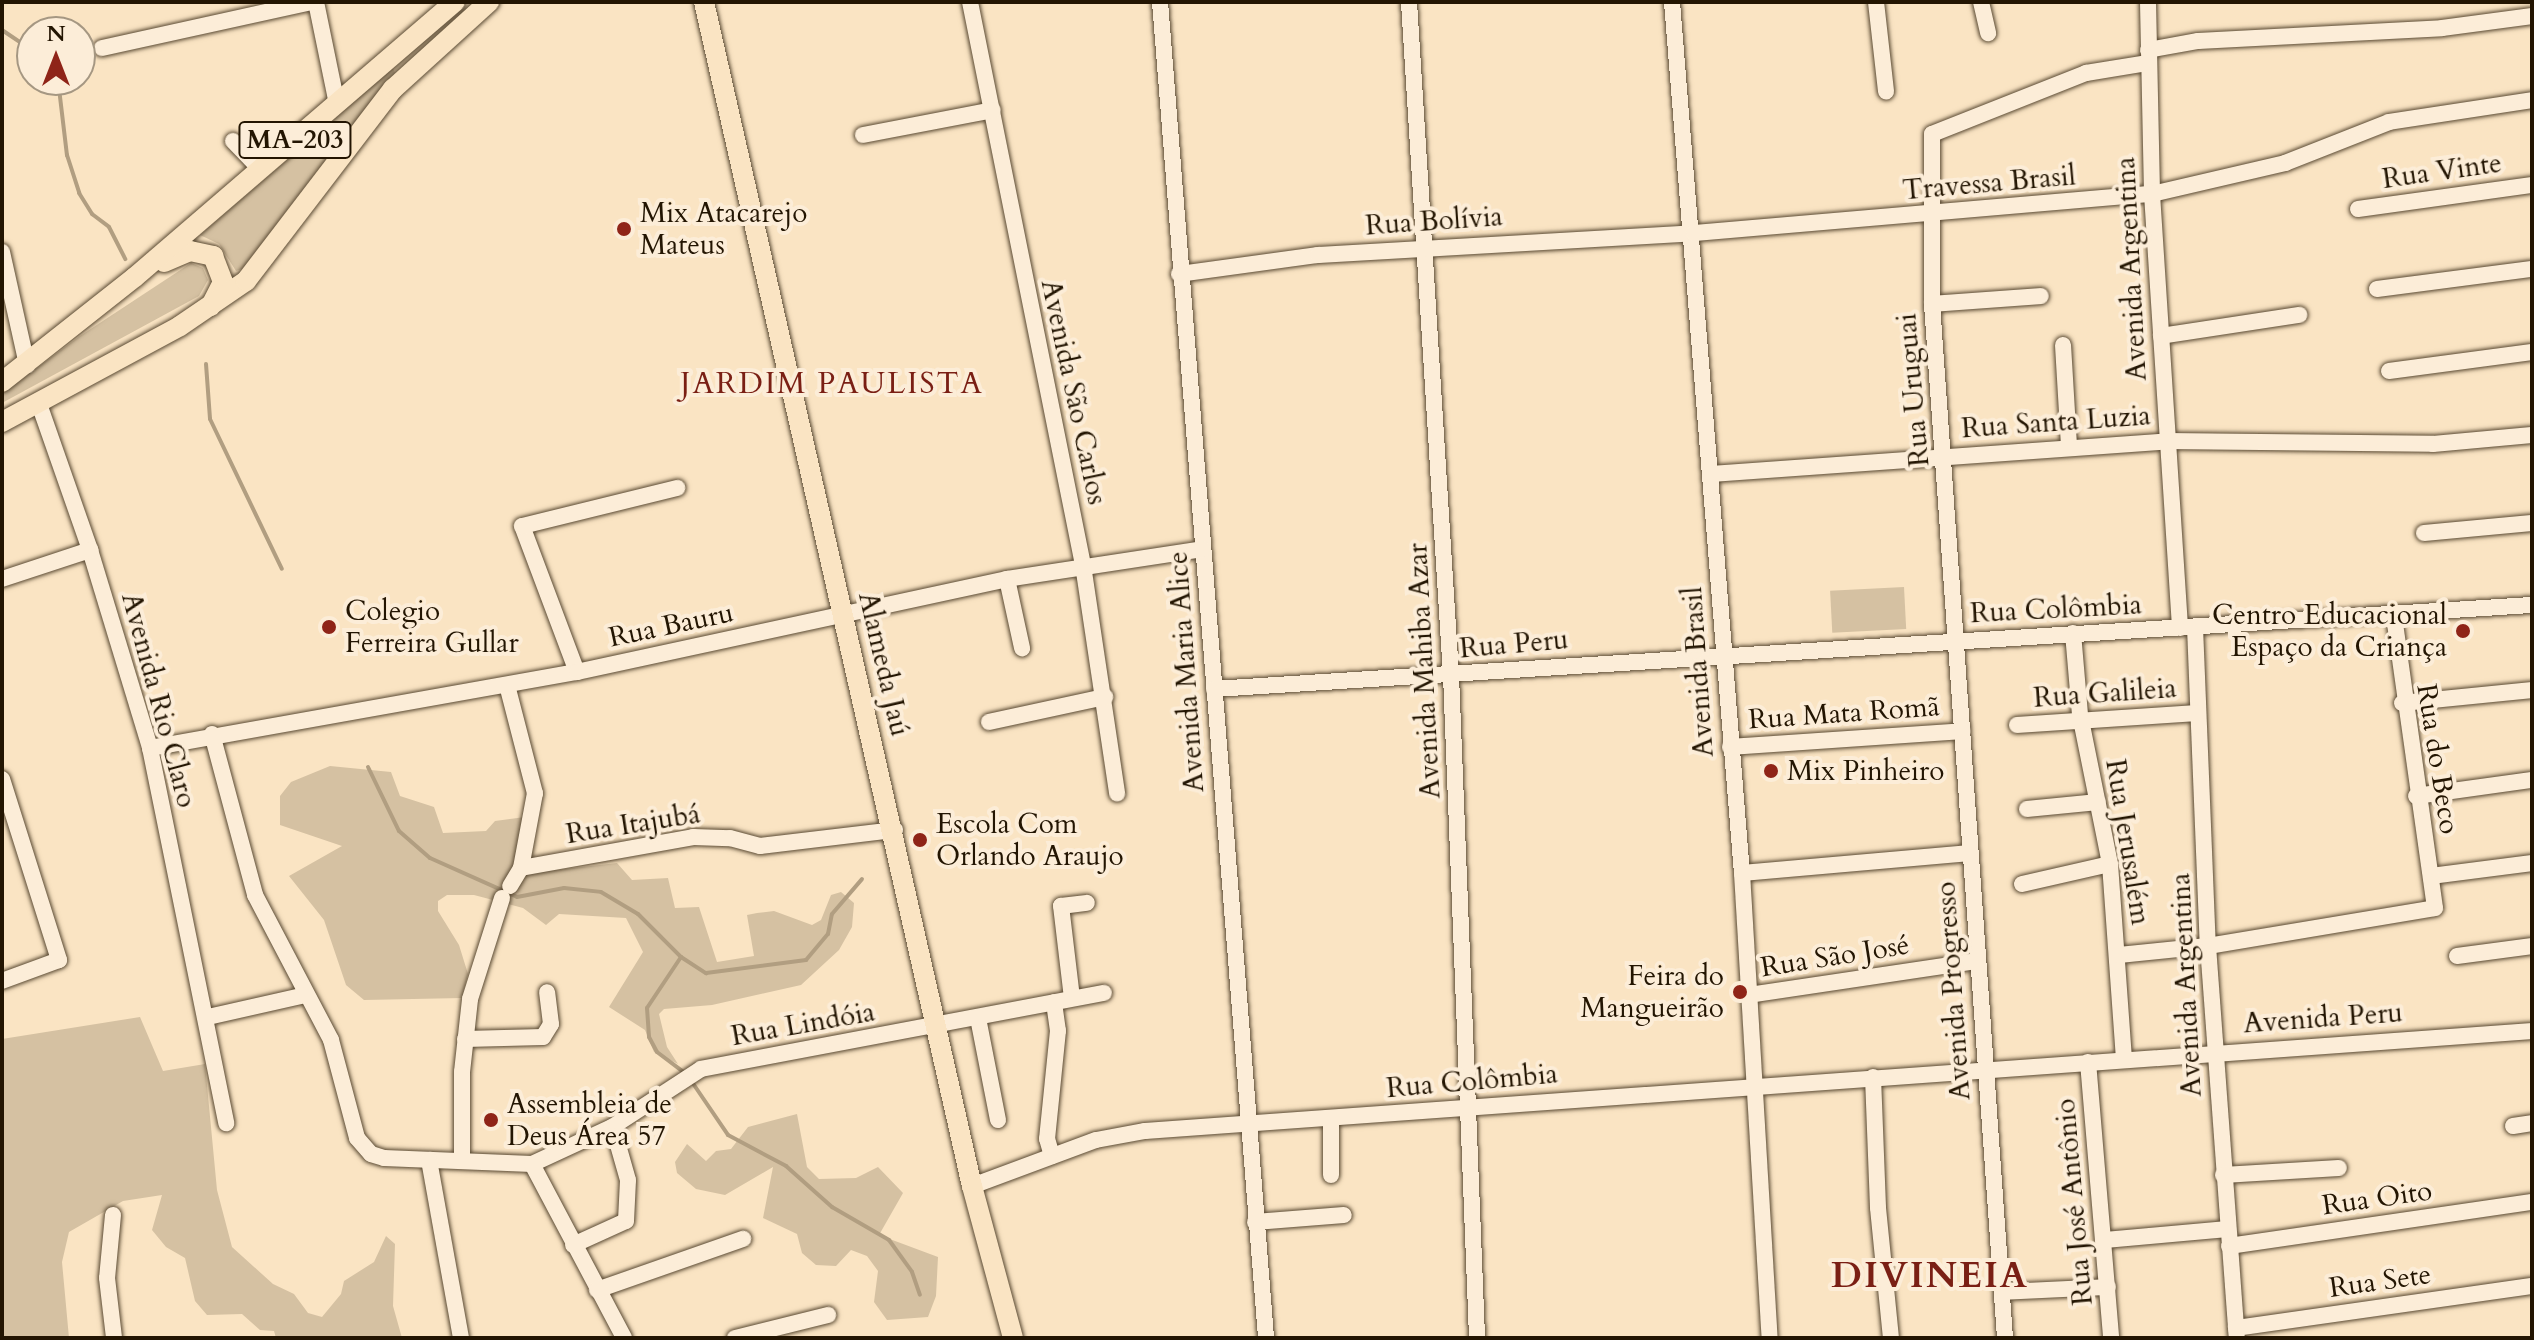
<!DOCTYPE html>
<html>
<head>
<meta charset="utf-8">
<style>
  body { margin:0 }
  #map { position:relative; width:2534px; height:1340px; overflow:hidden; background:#fae4c3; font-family:Cardo,serif }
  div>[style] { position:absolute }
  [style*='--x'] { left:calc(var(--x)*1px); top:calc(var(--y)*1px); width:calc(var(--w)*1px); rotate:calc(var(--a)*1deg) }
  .green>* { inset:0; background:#d5c1a2; transform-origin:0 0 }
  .stream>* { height:4px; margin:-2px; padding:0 2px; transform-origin:2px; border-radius:2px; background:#b19e81 }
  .roads { filter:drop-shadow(0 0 2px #594932) drop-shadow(0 0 2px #594932) }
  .minor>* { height:16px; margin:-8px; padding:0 8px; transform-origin:8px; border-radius:8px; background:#fcedd8 }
  .major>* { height:20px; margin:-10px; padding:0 10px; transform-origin:10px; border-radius:10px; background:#fae4c3 }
  .dots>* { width:22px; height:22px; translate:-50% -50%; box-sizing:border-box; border:4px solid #fcedd8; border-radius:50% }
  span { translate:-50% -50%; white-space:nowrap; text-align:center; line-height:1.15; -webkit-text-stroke:8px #fcedd8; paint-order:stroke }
  .shield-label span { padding:2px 6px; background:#fcedd8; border:2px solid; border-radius:6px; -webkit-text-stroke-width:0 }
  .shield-label { font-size:26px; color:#231502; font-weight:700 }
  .street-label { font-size:28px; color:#231502 }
  .poi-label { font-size:28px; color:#231502 }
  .left { translate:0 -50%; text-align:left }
  .right { translate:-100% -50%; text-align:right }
  .neighbourhood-label { font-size:30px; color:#7a1f14; letter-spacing:2px }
  .district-label { font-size:36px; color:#7a1f14; font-weight:700; letter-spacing:2px }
  .frame { position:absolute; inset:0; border:4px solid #231502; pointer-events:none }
  .north { position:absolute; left:16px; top:16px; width:80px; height:80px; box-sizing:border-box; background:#fcedd8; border:2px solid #a59782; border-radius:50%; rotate:0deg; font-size:22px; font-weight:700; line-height:32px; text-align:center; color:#231502 }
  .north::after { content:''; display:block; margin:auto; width:28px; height:36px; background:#8f2418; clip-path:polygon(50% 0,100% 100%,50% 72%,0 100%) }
</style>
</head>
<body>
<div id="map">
  <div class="green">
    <i style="clip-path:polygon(393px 68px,395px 73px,245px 268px,236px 271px,219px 244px,200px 235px)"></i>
    <i style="clip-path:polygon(191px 263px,203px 268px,208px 280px,199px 296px,2px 403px,2px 394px,80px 336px)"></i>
    <i style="left:1904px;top:587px;width:42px;height:74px;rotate:87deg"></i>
    <i style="clip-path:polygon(330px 766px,391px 772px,400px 796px,434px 807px,443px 833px,486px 831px,495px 821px,525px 817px,530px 873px,617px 863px,632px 880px,668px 878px,675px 908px,699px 907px,717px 962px,754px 956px,747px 915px,757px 913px,774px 911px,812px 925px,821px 920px,831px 895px,841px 892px,854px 903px,852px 927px,839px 950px,801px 985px,712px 1005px,664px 1009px,659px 1014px,667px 1047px,678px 1064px,654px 1052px,645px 1030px,609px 1007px,643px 952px,626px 918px,559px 914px,546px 925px,523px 908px,474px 895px,447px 895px,438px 901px,438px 911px,459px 945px,468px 974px,462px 998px,364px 1000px,346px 985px,324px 920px,289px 876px,342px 846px,280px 825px,280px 796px,291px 782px)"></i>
    <i style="clip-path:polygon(140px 1017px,163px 1071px,205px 1064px,217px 1190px,232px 1247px,273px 1284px,294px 1294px,308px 1313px,322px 1317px,341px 1294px,344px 1281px,374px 1262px,386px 1236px,395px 1244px,393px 1306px,402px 1338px,276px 1338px,274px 1331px,260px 1330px,242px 1314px,207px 1315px,195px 1301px,185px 1258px,166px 1247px,152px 1230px,162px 1195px,123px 1201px,69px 1232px,62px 1262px,69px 1338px,2px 1338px,2px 1039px)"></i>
    <i style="clip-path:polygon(797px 1114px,807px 1167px,819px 1179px,856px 1178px,878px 1167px,903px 1193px,879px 1235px,938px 1257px,936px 1296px,928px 1317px,887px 1320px,874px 1302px,878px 1271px,867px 1256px,851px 1250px,836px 1266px,816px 1265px,802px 1253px,797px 1234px,763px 1218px,773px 1167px,725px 1195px,696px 1189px,677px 1173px,675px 1162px,687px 1144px,706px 1161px,716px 1151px,731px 1149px,748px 1127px)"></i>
  </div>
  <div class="stream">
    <i style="--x:2;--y:30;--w:36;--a:34"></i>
    <i style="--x:58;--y:80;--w:76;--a:83.2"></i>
    <i style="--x:67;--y:155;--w:40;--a:72"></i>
    <i style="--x:79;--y:193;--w:25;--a:58"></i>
    <i style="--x:92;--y:214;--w:21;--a:37"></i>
    <i style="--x:109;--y:227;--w:36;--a:63"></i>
    <i style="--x:206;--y:364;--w:55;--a:85.8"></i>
    <i style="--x:210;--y:419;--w:166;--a:64.4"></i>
    <i style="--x:368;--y:767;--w:71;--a:64.2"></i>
    <i style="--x:399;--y:831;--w:41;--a:41.1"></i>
    <i style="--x:430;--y:858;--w:95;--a:24.1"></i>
    <i style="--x:517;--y:897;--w:48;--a:-10.8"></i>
    <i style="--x:564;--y:888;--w:37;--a:6"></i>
    <i style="--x:601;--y:892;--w:43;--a:30.7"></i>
    <i style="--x:638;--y:914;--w:61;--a:45"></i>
    <i style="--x:681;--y:957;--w:30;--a:33"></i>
    <i style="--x:706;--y:973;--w:101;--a:-7.4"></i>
    <i style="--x:806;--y:960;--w:34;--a:-50"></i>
    <i style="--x:828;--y:934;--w:20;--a:-79"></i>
    <i style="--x:832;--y:914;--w:46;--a:-49.4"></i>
    <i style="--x:681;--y:957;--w:61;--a:123.7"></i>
    <i style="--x:647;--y:1008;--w:29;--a:86"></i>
    <i style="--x:649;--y:1037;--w:17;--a:62"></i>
    <i style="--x:657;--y:1052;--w:38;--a:37"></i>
    <i style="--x:692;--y:1082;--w:64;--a:55.8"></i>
    <i style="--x:728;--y:1135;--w:66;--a:28.1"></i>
    <i style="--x:786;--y:1166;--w:62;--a:41.7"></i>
    <i style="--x:832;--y:1207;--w:66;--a:30.1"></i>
    <i style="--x:889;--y:1240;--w:39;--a:54"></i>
    <i style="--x:912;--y:1272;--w:24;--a:71"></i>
  </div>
  <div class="roads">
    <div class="minor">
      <i style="--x:316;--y:2;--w:104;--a:78.4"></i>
      <i style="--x:970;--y:2;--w:574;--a:78.65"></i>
      <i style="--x:1083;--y:565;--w:231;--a:81.5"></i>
      <i style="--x:1160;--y:2;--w:1340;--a:85.46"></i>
      <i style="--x:1409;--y:2;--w:674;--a:86.43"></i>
      <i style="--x:1451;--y:675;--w:664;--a:87.75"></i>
      <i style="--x:1672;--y:2;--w:874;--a:85.41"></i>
      <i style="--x:1742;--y:873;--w:466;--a:86.6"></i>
      <i style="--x:1876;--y:2;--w:90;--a:83.6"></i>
      <i style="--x:1981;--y:2;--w:32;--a:77"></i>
      <i style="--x:2148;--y:2;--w:192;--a:88.8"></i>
      <i style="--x:2152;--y:194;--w:435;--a:86.3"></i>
      <i style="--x:102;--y:48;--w:215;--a:-12.4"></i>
      <i style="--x:2148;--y:50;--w:51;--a:-10.2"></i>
      <i style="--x:2198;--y:41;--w:244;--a:-3"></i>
      <i style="--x:2442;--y:28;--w:91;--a:-7.6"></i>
      <i style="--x:863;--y:135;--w:132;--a:-10.9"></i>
      <i style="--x:233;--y:141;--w:40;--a:46"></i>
      <i style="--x:2358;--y:209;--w:176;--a:-7.9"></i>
      <i style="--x:2;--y:252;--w:116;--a:77.5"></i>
      <i style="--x:1179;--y:274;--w:140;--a:-7.8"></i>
      <i style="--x:1318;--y:255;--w:377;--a:-3.3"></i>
      <i style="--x:1694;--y:233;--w:460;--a:-4.9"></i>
      <i style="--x:2152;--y:194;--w:137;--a:-13.1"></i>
      <i style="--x:2285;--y:163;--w:112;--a:-21.5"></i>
      <i style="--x:2389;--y:122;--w:145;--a:-8.7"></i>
      <i style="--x:2377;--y:289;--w:156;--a:-7.4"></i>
      <i style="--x:1932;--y:304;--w:109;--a:-4.2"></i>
      <i style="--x:2161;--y:336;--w:140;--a:-8.7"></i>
      <i style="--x:2063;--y:345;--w:102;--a:86.6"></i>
      <i style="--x:2389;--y:371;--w:144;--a:-7.6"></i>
      <i style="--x:39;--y:404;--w:155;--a:70.7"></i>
      <i style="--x:90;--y:550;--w:207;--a:73.1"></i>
      <i style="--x:150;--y:748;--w:383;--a:78.5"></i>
      <i style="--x:1711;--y:474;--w:456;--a:-4.1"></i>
      <i style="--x:2166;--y:441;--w:267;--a:0.6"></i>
      <i style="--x:2433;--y:444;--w:99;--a:-5.2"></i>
      <i style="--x:2424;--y:533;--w:108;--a:-5.3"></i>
      <i style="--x:2;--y:579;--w:93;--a:-18.2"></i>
      <i style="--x:1007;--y:579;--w:71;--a:77.7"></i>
      <i style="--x:2195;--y:627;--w:319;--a:87.7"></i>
      <i style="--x:2208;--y:946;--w:393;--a:85.8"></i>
      <i style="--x:2073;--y:633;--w:82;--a:85.1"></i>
      <i style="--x:2080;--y:715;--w:152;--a:78.6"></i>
      <i style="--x:2110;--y:864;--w:196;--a:85.9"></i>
      <i style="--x:577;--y:672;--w:156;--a:-110.6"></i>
      <i style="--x:522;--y:526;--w:160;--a:-13.8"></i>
      <i style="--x:507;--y:685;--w:112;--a:75.5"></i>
      <i style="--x:535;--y:793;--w:76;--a:100.6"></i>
      <i style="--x:521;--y:868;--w:21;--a:121"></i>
      <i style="--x:1214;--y:689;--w:1321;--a:-3.65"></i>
      <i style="--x:2402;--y:703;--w:131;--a:-5.7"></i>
      <i style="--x:989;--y:722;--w:119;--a:-12.2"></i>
      <i style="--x:2017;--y:725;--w:180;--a:-3.8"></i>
      <i style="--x:212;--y:734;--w:167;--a:75"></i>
      <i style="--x:255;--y:895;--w:164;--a:62.3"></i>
      <i style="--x:331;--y:1040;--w:101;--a:75.1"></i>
      <i style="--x:357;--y:1138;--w:21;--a:49"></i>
      <i style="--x:371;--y:1154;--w:14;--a:17"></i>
      <i style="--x:384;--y:1158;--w:148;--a:2.3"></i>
      <i style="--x:532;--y:1164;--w:88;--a:-24.8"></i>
      <i style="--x:612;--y:1127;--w:106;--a:-33.1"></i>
      <i style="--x:701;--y:1069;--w:410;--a:-10.7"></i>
      <i style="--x:1730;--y:747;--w:233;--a:-3.9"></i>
      <i style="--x:150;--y:748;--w:434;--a:-10.1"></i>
      <i style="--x:577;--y:672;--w:440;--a:-12.2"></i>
      <i style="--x:1007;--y:579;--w:198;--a:-8.7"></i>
      <i style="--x:2;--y:779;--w:190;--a:72.5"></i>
      <i style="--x:59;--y:960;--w:61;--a:159.8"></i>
      <i style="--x:2416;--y:796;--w:117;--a:-7.9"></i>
      <i style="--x:2027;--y:809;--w:71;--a:-5.6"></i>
      <i style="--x:521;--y:868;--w:175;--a:-10.2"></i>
      <i style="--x:693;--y:837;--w:37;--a:2"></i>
      <i style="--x:730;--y:838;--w:31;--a:15"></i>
      <i style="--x:760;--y:846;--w:136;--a:-6.8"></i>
      <i style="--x:1742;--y:873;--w:229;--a:-5"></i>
      <i style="--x:2431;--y:876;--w:102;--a:-7.3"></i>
      <i style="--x:2022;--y:884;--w:90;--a:-12.8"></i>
      <i style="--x:2119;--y:955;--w:89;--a:-5.8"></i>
      <i style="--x:2208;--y:946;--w:230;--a:-9.5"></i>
      <i style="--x:2435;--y:908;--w:295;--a:-98"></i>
      <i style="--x:2457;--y:956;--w:76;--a:-7.6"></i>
      <i style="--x:1749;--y:995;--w:230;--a:-8.5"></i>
      <i style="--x:1072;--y:998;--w:93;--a:-96.8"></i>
      <i style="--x:1061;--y:906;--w:26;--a:-7"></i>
      <i style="--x:208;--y:1017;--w:100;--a:-12.7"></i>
      <i style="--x:978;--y:1018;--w:104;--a:78.9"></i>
      <i style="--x:465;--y:1039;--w:78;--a:-1.5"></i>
      <i style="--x:543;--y:1037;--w:15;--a:-58"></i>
      <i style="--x:551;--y:1024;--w:32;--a:-97"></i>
      <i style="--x:2088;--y:1062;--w:277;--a:85.2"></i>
      <i style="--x:1873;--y:1077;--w:131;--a:87.8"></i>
      <i style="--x:1878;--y:1208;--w:131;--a:84.3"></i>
      <i style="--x:1331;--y:1120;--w:55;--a:90"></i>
      <i style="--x:2513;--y:1126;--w:19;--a:-9"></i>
      <i style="--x:1052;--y:1156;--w:18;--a:-106"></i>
      <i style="--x:1047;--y:1139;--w:109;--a:-84.2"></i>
      <i style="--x:1058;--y:1031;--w:29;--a:-98"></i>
      <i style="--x:462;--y:1159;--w:87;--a:-90"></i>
      <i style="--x:462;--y:1072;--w:73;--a:-83.7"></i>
      <i style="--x:470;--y:999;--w:106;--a:-72.4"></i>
      <i style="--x:429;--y:1160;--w:181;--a:79.8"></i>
      <i style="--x:532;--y:1164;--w:197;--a:62.1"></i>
      <i style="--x:2223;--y:1175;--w:116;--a:-3.5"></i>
      <i style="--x:972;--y:1186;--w:132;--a:-20.4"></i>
      <i style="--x:1096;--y:1140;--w:50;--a:-10.4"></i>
      <i style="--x:1145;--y:1131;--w:1391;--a:-4.12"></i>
      <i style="--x:113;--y:1215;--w:63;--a:95.4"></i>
      <i style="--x:107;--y:1278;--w:60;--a:83.3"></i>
      <i style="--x:1255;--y:1222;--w:89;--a:-4.5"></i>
      <i style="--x:2105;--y:1240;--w:123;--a:-5.1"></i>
      <i style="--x:573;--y:1245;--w:58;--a:-24.4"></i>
      <i style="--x:626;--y:1221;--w:41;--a:-87.2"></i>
      <i style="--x:628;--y:1180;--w:44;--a:-105.9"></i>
      <i style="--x:2229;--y:1246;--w:306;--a:-8.3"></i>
      <i style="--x:597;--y:1290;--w:155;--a:-19.3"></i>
      <i style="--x:2002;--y:1292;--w:106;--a:-2.7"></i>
      <i style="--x:2236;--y:1328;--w:299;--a:-8.1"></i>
      <i style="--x:735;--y:1338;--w:96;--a:-13.9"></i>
      <i style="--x:2005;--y:1338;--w:1037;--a:-94.04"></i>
      <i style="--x:1932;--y:304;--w:170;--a:-90"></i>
      <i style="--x:1932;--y:134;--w:166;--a:-21.6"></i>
      <i style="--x:2086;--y:73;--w:63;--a:-9.2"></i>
    </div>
    <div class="major">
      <i style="--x:704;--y:2;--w:1214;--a:77.25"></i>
      <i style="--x:972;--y:1186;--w:157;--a:74.9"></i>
      <i style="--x:164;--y:262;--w:28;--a:-23"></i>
      <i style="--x:190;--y:251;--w:24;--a:12"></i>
      <i style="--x:213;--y:256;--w:28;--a:69"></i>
      <i style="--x:223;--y:282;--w:27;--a:117"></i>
      <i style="--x:2;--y:382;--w:169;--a:-38.3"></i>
      <i style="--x:135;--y:277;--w:422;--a:-40.7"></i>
      <i style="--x:2;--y:422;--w:202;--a:-28.3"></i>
      <i style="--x:180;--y:326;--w:80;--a:-34.3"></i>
      <i style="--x:246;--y:281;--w:242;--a:-52.6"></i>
      <i style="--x:393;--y:89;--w:130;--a:-42.2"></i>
    </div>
  </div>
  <div class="dots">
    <i style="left:624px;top:229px;background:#8f2418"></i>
    <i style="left:329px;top:627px;background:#8f2418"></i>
    <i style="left:2463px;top:631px;background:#8f2418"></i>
    <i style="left:1771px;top:771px;background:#8f2418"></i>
    <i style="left:920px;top:840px;background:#8f2418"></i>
    <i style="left:1740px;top:992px;background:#8f2418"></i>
    <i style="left:491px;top:1120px;background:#8f2418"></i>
  </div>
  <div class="shield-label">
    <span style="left:295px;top:140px">MA-203</span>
  </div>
  <div class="street-label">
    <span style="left:2442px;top:171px;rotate:-8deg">Rua Vinte</span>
    <span style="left:1989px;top:183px;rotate:-5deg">Travessa Brasil</span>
    <span style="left:1434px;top:221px;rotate:-4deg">Rua Bolívia</span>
    <span style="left:2131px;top:269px;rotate:-93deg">Avenida Argentina</span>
    <span style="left:1913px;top:390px;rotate:-95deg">Rua Uruguai</span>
    <span style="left:1074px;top:392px;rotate:78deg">Avenida São Carlos</span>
    <span style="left:2056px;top:422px;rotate:-4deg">Rua Santa Luzia</span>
    <span style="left:2056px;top:609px;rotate:-3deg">Rua Colômbia</span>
    <span style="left:671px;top:625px;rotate:-12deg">Rua Bauru</span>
    <span style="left:1514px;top:644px;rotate:-5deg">Rua Peru</span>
    <span style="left:884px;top:664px;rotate:77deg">Alameda Jaú</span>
    <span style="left:1424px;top:671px;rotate:-93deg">Avenida Mahiba Azar</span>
    <span style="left:1186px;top:672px;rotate:-94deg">Avenida Maria Alice</span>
    <span style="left:1698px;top:672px;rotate:-94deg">Avenida Brasil</span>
    <span style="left:2105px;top:693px;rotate:-4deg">Rua Galileia</span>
    <span style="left:159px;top:700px;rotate:75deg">Avenida Rio Claro</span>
    <span style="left:1844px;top:713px;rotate:-4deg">Rua Mata Romã</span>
    <span style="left:2438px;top:759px;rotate:81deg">Rua do Beco</span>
    <span style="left:633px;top:824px;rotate:-9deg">Rua Itajubá</span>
    <span style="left:2128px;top:842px;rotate:81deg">Rua Jerusalém</span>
    <span style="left:1835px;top:956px;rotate:-9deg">Rua São José</span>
    <span style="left:2186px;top:985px;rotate:-93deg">Avenida Argentina</span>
    <span style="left:1953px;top:991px;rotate:-94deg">Avenida Progresso</span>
    <span style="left:2323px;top:1018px;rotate:-4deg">Avenida Peru</span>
    <span style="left:803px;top:1024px;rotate:-10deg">Rua Lindóia</span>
    <span style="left:1472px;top:1081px;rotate:-5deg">Rua Colômbia</span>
    <span style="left:2377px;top:1198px;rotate:-8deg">Rua Oito</span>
    <span style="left:2074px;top:1202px;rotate:-95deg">Rua José Antônio</span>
    <span style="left:2380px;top:1281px;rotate:-8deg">Rua Sete</span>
  </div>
  <div class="poi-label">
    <span class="left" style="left:640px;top:229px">Mix Atacarejo<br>Mateus</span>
    <span class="left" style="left:345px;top:627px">Colegio<br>Ferreira Gullar</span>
    <span class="right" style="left:2447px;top:631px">Centro Educacional<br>Espaço da Criança</span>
    <span class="left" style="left:1787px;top:771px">Mix Pinheiro</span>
    <span class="left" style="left:936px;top:840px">Escola Com<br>Orlando Araujo</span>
    <span class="right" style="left:1724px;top:992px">Feira do<br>Mangueirão</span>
    <span class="left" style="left:507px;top:1120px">Assembleia de<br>Deus Área 57</span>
  </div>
  <div class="neighbourhood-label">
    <span style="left:832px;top:384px">JARDIM PAULISTA</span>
  </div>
  <div class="district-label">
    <span style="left:1930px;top:1276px">DIVINEIA</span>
  </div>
  <div class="frame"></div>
  <div class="north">N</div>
</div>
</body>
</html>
